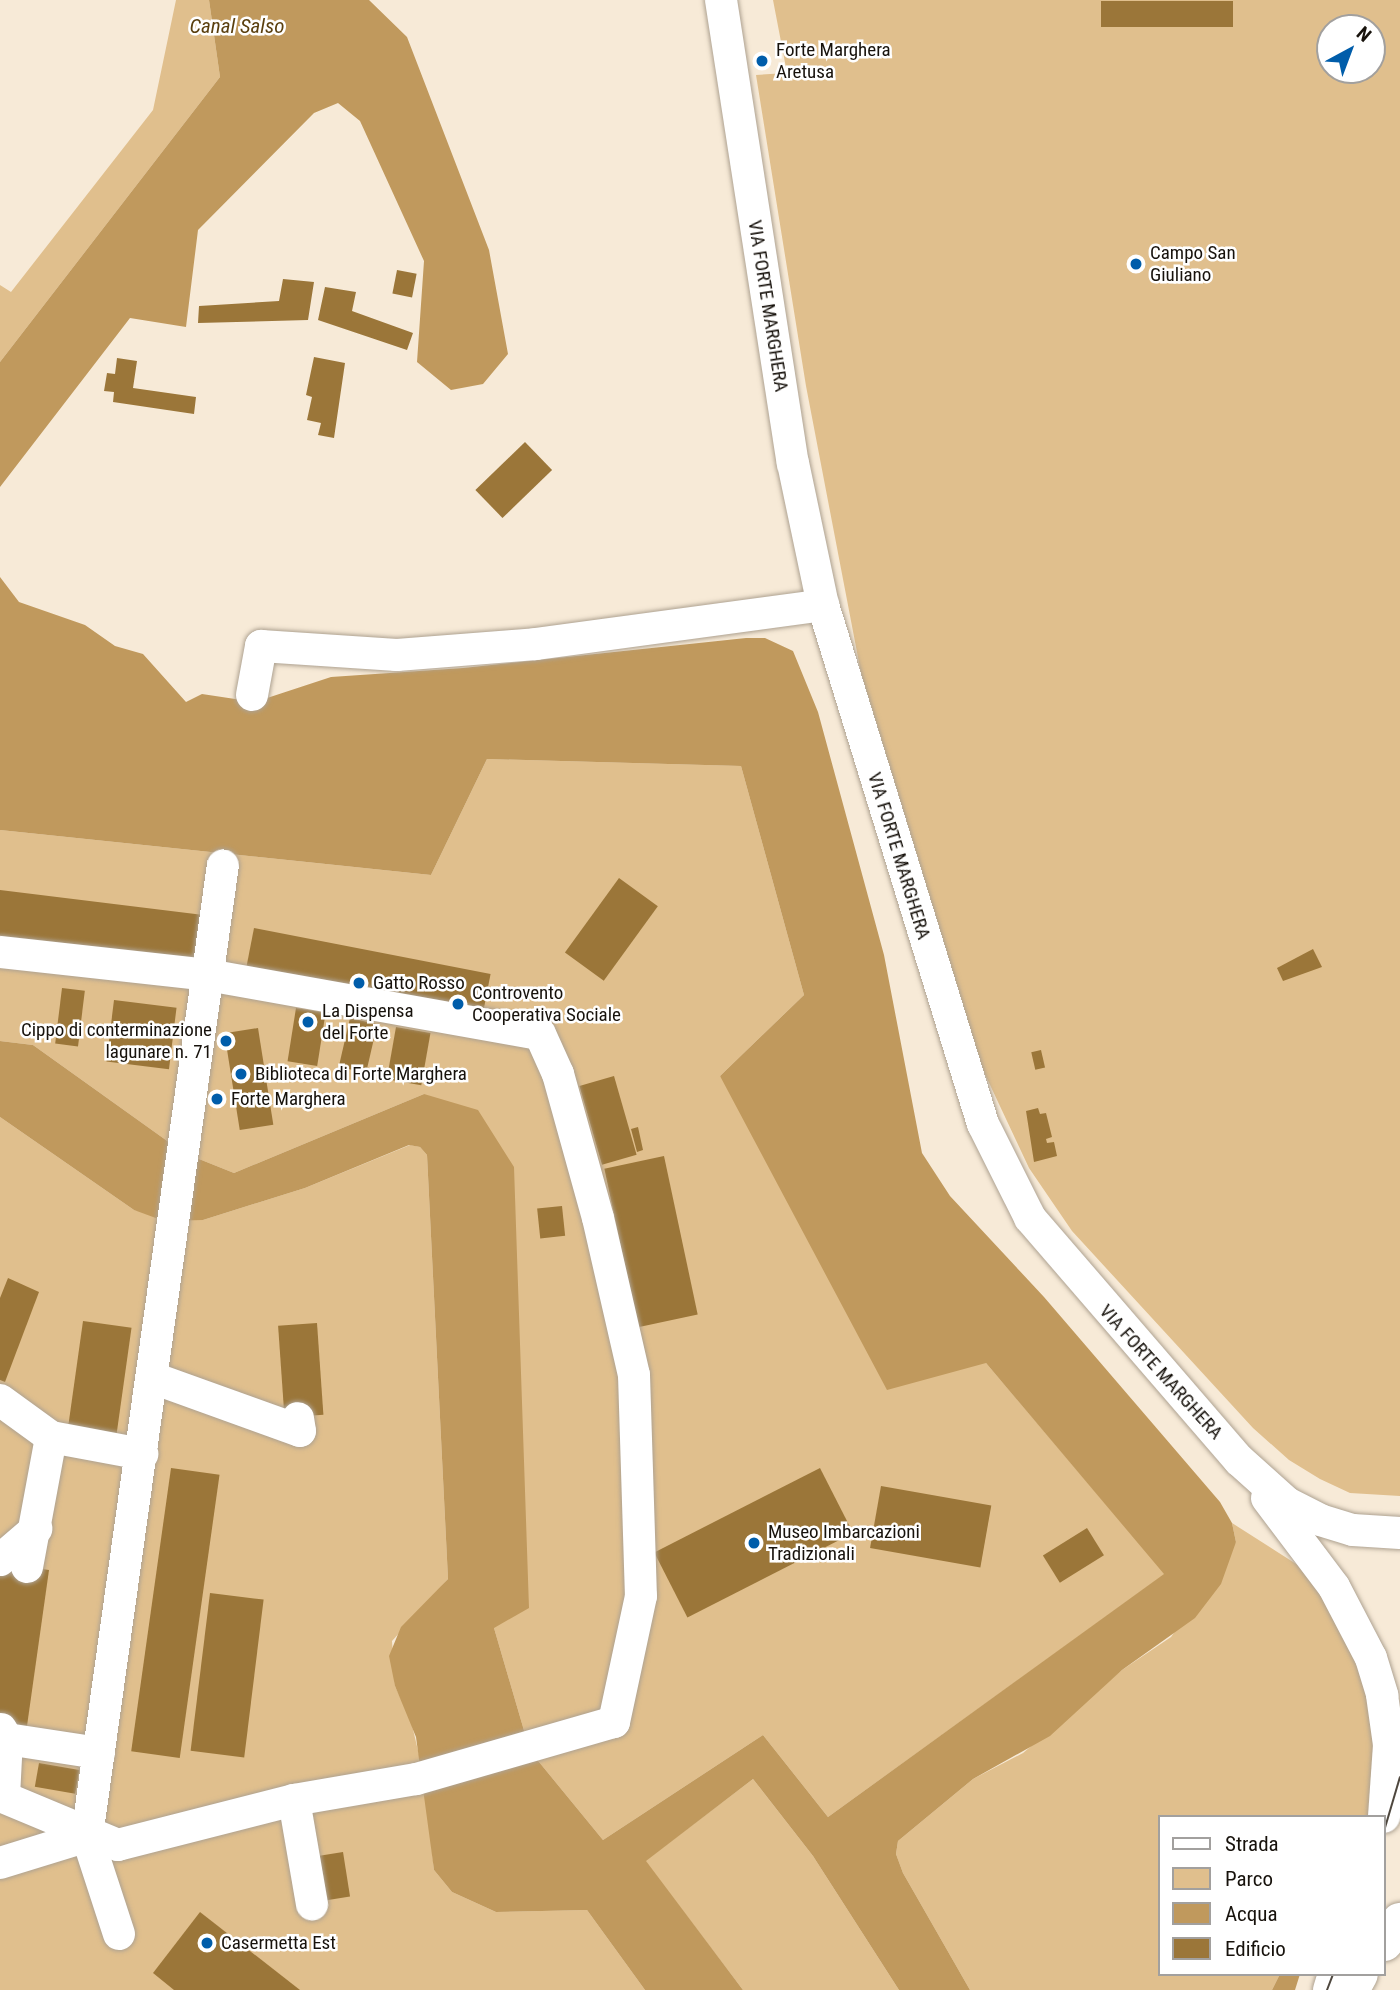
<!DOCTYPE html>
<html>
<head>
<meta charset="utf-8">
<style>
  body { margin:0 }
  #map { position:relative; width:1400px; height:1990px; overflow:hidden; background:#f7ead7; font-family:"Roboto Condensed",sans-serif }
  div>[style] { position:absolute }
  [style*='--x'] { left:calc(var(--x)*1px); top:calc(var(--y)*1px); width:calc(var(--w)*1px); rotate:calc(var(--a)*1deg) }
  .green>* { inset:0; background:#e0bf8d }
  .water>* { inset:0; background:#c0995d }
  .building>* { inset:0; background:#9b7639; transform-origin:0 0 }
  .roads { filter:drop-shadow(0 0 2px #aea291) drop-shadow(0 0 2px #aea291) }
  .minor>* { height:32px; margin:-16px; padding:0 16px; transform-origin:16px; border-radius:16px; background:#fff }
  .major>* { height:38px; margin:-19px; padding:0 19px; transform-origin:19px; border-radius:19px; background:#fff }
  .tram>* { height:2px; margin:-1px; padding:0 1px; transform-origin:1px; border-radius:1px; background:#4e473e }
  .dots>* { width:19px; height:19px; translate:-50% -50%; box-sizing:border-box; border:4px solid #fff; border-radius:50% }
  span { translate:-50% -50%; white-space:nowrap; text-align:center; line-height:1.15; -webkit-text-stroke:5px #fff; paint-order:stroke }
  .poi-label { font-size:19px; color:#17120c }
  .left { translate:0 -50%; text-align:left }
  .right { translate:-100% -50%; text-align:right }
  .street-label { font-size:19px; color:#17120c }
  .water-label { font-size:21px; color:#5a3f0e; font-style:italic }
  .legend { position:absolute; left:1158px; top:1815px; width:228px; height:161px; box-sizing:border-box; background:#fff; border:2px solid #a2a09e; margin:0; padding:9px 12px; list-style:none; font-size:21px; color:#17120c }
  .legend li { display:flex; align-items:center; gap:14px; height:35px }
  .legend b { width:35px; border:2px solid #a2a09e }
  .north { position:absolute; left:1316px; top:14px; width:70px; height:70px; box-sizing:border-box; background:#fff; border:2px solid #a2a09e; border-radius:50%; rotate:41deg; font-size:19px; font-weight:700; line-height:28px; text-align:center; color:#17120c }
  .north::after { content:''; display:block; margin:auto; width:24px; height:32px; background:#005daa; clip-path:polygon(50% 0,100% 100%,50% 72%,0 100%) }
</style>
</head>
<body>
<div id="map">
  <div class="green">
    <i style="clip-path:polygon(176px 0,209px 0,220px 77px,0 362px,0 285px,11px 292px,153px 110px)"></i>
    <i style="clip-path:polygon(evenodd,773px 0,1400px 0,1400px 1496px,1350px 1493px,1320px 1479px,1289px 1460px,1253px 1428px,1072px 1231px,1029px 1168px,983px 1070px,861px 673px,806px 386px,756px 75px,787px 73px,773px 0,1330px 28px,1372px 28px,1372px 70px,1330px 70px,1330px 28px)"></i>
    <i style="clip-path:polygon(487px 759px,741px 766px,804px 995px,720px 1076px,986px 1363px,1165px 1574px,828px 1817px,763px 1735px,603px 1840px,530px 1751px,494px 1628px,424px 1094px,234px 1173px,184px 1153px,33px 1045px,0 1041px,0 830px,431px 875px)"></i>
    <i style="clip-path:polygon(0 1117px,134px 1210px,203px 1220px,305px 1188px,410px 1145px,420px 1147px,427px 1155px,448px 1579px,392px 1641px,395px 1686px,411px 1721px,424px 1776px,434px 1870px,452px 1892px,496px 1912px,587px 1910px,645px 1990px,0 1990px)"></i>
    <i style="clip-path:polygon(1232px 1523px,1307px 1571px,1352px 1645px,1371px 1711px,1376px 1795px,1370px 1817px,1160px 1817px,1160px 1974px,1280px 1974px,1272px 1990px,970px 1990px,903px 1873px,896px 1854px,898px 1841px,973px 1779px,1023px 1753px,1122px 1670px,1171px 1637px,1236px 1542px)"></i>
    <i style="clip-path:polygon(753px 1779px,813px 1856px,899px 1990px,743px 1990px,645px 1861px)"></i>
  </div>
  <div class="water">
    <i style="clip-path:polygon(209px 0,369px 0,407px 37px,489px 250px,508px 354px,483px 384px,451px 390px,417px 362px,424px 261px,360px 121px,338px 103px,314px 113px,198px 230px,186px 327px,130px 318px,0 487px,0 362px,220px 77px)"></i>
    <i style="clip-path:polygon(0 577px,19px 602px,85px 625px,115px 646px,143px 654px,186px 702px,202px 694px,255px 702px,331px 677px,463px 668px,746px 638px,765px 638px,793px 651px,818px 712px,884px 955px,922px 1153px,950px 1196px,1044px 1297px,1220px 1502px,1232px 1523px,1236px 1542px,1221px 1584px,1195px 1618px,1122px 1670px,1050px 1736px,973px 1779px,898px 1841px,896px 1854px,903px 1873px,970px 1990px,899px 1990px,813px 1856px,753px 1779px,646px 1861px,743px 1990px,645px 1990px,587px 1910px,496px 1912px,452px 1892px,434px 1870px,416px 1737px,395px 1686px,389px 1656px,401px 1627px,448px 1579px,427px 1155px,420px 1147px,409px 1145px,305px 1188px,203px 1220px,164px 1221px,134px 1210px,0 1117px,0 1041px,33px 1045px,184px 1153px,234px 1173px,424px 1094px,478px 1110px,514px 1167px,529px 1608px,494px 1628px,530px 1751px,603px 1840px,763px 1735px,828px 1817px,1164px 1574px,986px 1363px,887px 1390px,720px 1076px,804px 995px,741px 766px,487px 759px,431px 875px,0 830px)"></i>
    <i style="clip-path:polygon(1280px 1974px,1300px 1974px,1295px 1990px,1272px 1990px)"></i>
  </div>
  <div class="building">
    <i style="left:1101px;top:1px;width:132px;height:26px"></i>
    <i style="left:397px;top:270px;width:20px;height:24px;rotate:11deg"></i>
    <i style="clip-path:polygon(283px 279px,314px 282px,308px 320px,198px 323px,199px 306px,279px 301px)"></i>
    <i style="clip-path:polygon(325px 287px,356px 292px,352px 311px,413px 333px,407px 350px,318px 320px)"></i>
    <i style="clip-path:polygon(314px 357px,345px 363px,334px 438px,318px 435px,321px 423px,307px 420px,312px 397px,306px 395px)"></i>
    <i style="clip-path:polygon(117px 358px,137px 361px,133px 388px,196px 397px,194px 414px,113px 402px,114px 392px,104px 391px,107px 373px,115px 374px)"></i>
    <i style="left:525px;top:442px;width:39px;height:69px;rotate:46deg"></i>
    <i style="left:619px;top:878px;width:48px;height:92px;rotate:36deg"></i>
    <i style="left:0;top:890px;width:211px;height:46px;rotate:7deg"></i>
    <i style="left:254px;top:928px;width:241px;height:40px;rotate:11deg"></i>
    <i style="clip-path:polygon(1313px 949px,1322px 967px,1283px 981px,1277px 968px)"></i>
    <i style="left:62px;top:988px;width:23px;height:56px;rotate:7deg"></i>
    <i style="left:114px;top:1000px;width:63px;height:62px;rotate:7deg"></i>
    <i style="left:296px;top:1008px;width:30px;height:54px;rotate:9deg"></i>
    <i style="left:350px;top:1018px;width:28px;height:50px;rotate:13deg"></i>
    <i style="left:396px;top:1027px;width:35px;height:53px;rotate:10deg"></i>
    <i style="left:258px;top:1028px;width:98px;height:34px;rotate:81deg"></i>
    <i style="left:1041px;top:1050px;width:18px;height:10px;rotate:77deg"></i>
    <i style="left:614px;top:1076px;width:82px;height:36px;rotate:74deg"></i>
    <i style="clip-path:polygon(1038px 1108px,1040px 1114px,1046px 1113px,1052px 1137px,1046px 1139px,1047px 1143px,1054px 1142px,1057px 1156px,1034px 1162px,1026px 1111px)"></i>
    <i style="clip-path:polygon(638px 1127px,643px 1150px,637px 1152px,631px 1129px)"></i>
    <i style="left:664px;top:1156px;width:162px;height:61px;rotate:78deg"></i>
    <i style="left:562px;top:1206px;width:30px;height:25px;rotate:84deg"></i>
    <i style="clip-path:polygon(8px 1278px,39px 1292px,5px 1382px,0 1380px,0 1298px)"></i>
    <i style="left:83px;top:1321px;width:49px;height:113px;rotate:8deg"></i>
    <i style="left:317px;top:1323px;width:92px;height:39px;rotate:86deg"></i>
    <i style="left:171px;top:1468px;width:49px;height:286px;rotate:8deg"></i>
    <i style="left:820px;top:1468px;width:73px;height:186px;rotate:63deg"></i>
    <i style="left:881px;top:1486px;width:112px;height:63px;rotate:10deg"></i>
    <i style="left:1087px;top:1528px;width:32px;height:52px;rotate:58deg"></i>
    <i style="clip-path:polygon(0 1563px,49px 1570px,26px 1733px,0 1729px)"></i>
    <i style="left:210px;top:1593px;width:54px;height:159px;rotate:7deg"></i>
    <i style="left:39px;top:1763px;width:41px;height:24px;rotate:10deg"></i>
    <i style="left:343px;top:1852px;width:45px;height:30px;rotate:81deg"></i>
    <i style="clip-path:polygon(200px 1912px,300px 1990px,174px 1990px,153px 1973px)"></i>
  </div>
  <div class="roads">
    <div class="minor">
      <i style="--x:721;--y:0;--w:469;--a:81.2"></i>
      <i style="--x:793;--y:463;--w:145;--a:78.1"></i>
      <i style="--x:823;--y:605;--w:543;--a:72.87"></i>
      <i style="--x:983;--y:1124;--w:105;--a:63.4"></i>
      <i style="--x:1030;--y:1218;--w:320;--a:49.2"></i>
      <i style="--x:1239;--y:1460;--w:64;--a:41.9"></i>
      <i style="--x:1287;--y:1503;--w:37;--a:27"></i>
      <i style="--x:1320;--y:1520;--w:34;--a:17"></i>
      <i style="--x:1353;--y:1530;--w:47;--a:3.7"></i>
      <i style="--x:252;--y:695;--w:50;--a:-79.6"></i>
      <i style="--x:261;--y:646;--w:136;--a:3.8"></i>
      <i style="--x:397;--y:655;--w:139;--a:-4.5"></i>
      <i style="--x:536;--y:644;--w:290;--a:-7.7"></i>
      <i style="--x:0;--y:952;--w:209;--a:6.3"></i>
      <i style="--x:208;--y:975;--w:337;--a:10.1"></i>
      <i style="--x:540;--y:1034;--w:44;--a:65.8"></i>
      <i style="--x:558;--y:1074;--w:149;--a:74.5"></i>
      <i style="--x:598;--y:1218;--w:161;--a:77.1"></i>
      <i style="--x:634;--y:1375;--w:221;--a:88.2"></i>
      <i style="--x:641;--y:1596;--w:129;--a:102.1"></i>
      <i style="--x:614;--y:1722;--w:206;--a:163.9"></i>
      <i style="--x:416;--y:1779;--w:124;--a:170.2"></i>
      <i style="--x:294;--y:1800;--w:182;--a:165.7"></i>
      <i style="--x:118;--y:1845;--w:128;--a:-157.4"></i>
      <i style="--x:153;--y:1378;--w:156;--a:19.8"></i>
      <i style="--x:300;--y:1431;--w:13;--a:-99"></i>
      <i style="--x:0;--y:1400;--w:63;--a:36"></i>
      <i style="--x:1267;--y:1498;--w:111;--a:53"></i>
      <i style="--x:1334;--y:1587;--w:80;--a:62.5"></i>
      <i style="--x:1371;--y:1658;--w:39;--a:73"></i>
      <i style="--x:1382;--y:1695;--w:50;--a:82"></i>
      <i style="--x:1389;--y:1745;--w:72;--a:94"></i>
      <i style="--x:0;--y:1560;--w:48;--a:-40.7"></i>
      <i style="--x:27;--y:1567;--w:132;--a:-79.5"></i>
      <i style="--x:51;--y:1437;--w:93;--a:10.6"></i>
      <i style="--x:1;--y:1729;--w:12;--a:59"></i>
      <i style="--x:7;--y:1739;--w:93;--a:8.7"></i>
      <i style="--x:0;--y:1736;--w:8;--a:23"></i>
      <i style="--x:7;--y:1739;--w:58;--a:93"></i>
      <i style="--x:294;--y:1800;--w:106;--a:80.2"></i>
      <i style="--x:0;--y:1863;--w:91;--a:-17.2"></i>
      <i style="--x:119;--y:1934;--w:103;--a:-108.1"></i>
      <i style="--x:87;--y:1836;--w:980;--a:-82.03"></i>
      <i style="--x:1329;--y:1990;--w:17;--a:-73"></i>
    </div>
    <div class="major">
      <i style="--x:1384;--y:1942;--w:26;--a:-51"></i>
      <i style="--x:1350;--y:1990;--w:18;--a:-61"></i>
    </div>
  </div>
  <div class="tram">
    <i style="--x:1384;--y:1831;--w:56;--a:-73.5"></i>
    <i style="--x:1327;--y:1990;--w:17;--a:-69"></i>
  </div>
  <div class="dots">
    <i style="left:762px;top:61px;background:#005daa"></i>
    <i style="left:1136px;top:264px;background:#005daa"></i>
    <i style="left:359px;top:983px;background:#005daa"></i>
    <i style="left:458px;top:1004px;background:#005daa"></i>
    <i style="left:308px;top:1022px;background:#005daa"></i>
    <i style="left:226px;top:1041px;background:#005daa"></i>
    <i style="left:241px;top:1074px;background:#005daa"></i>
    <i style="left:217px;top:1099px;background:#005daa"></i>
    <i style="left:754px;top:1543px;background:#005daa"></i>
    <i style="left:207px;top:1943px;background:#005daa"></i>
  </div>
  <div class="poi-label">
    <span class="left" style="left:776px;top:61px">Forte Marghera<br>Aretusa</span>
    <span class="left" style="left:1150px;top:264px">Campo San<br>Giuliano</span>
    <span class="left" style="left:373px;top:983px">Gatto Rosso</span>
    <span class="left" style="left:472px;top:1004px">Controvento<br>Cooperativa Sociale</span>
    <span class="left" style="left:322px;top:1022px">La Dispensa<br>del Forte</span>
    <span class="right" style="left:212px;top:1041px">Cippo di conterminazione<br>lagunare n. 71</span>
    <span class="left" style="left:255px;top:1074px">Biblioteca di Forte Marghera</span>
    <span class="left" style="left:231px;top:1099px">Forte Marghera</span>
    <span class="left" style="left:768px;top:1543px">Museo Imbarcazioni<br>Tradizionali</span>
    <span class="left" style="left:221px;top:1943px">Casermetta Est</span>
  </div>
  <div class="street-label">
    <span style="left:768px;top:306px;rotate:81deg">VIA FORTE MARGHERA</span>
    <span style="left:899px;top:856px;rotate:73deg">VIA FORTE MARGHERA</span>
    <span style="left:1161px;top:1372px;rotate:48deg">VIA FORTE MARGHERA</span>
  </div>
  <div class="water-label">
    <span style="left:237px;top:26px">Canal Salso</span>
  </div>
  <ul class="legend">
  <li><b style="height:9px;background:#fff"></b>Strada</li>
  <li><b style="height:19px;background:#e0bf8d"></b>Parco</li>
  <li><b style="height:19px;background:#c0995d"></b>Acqua</li>
  <li><b style="height:19px;background:#9b7639"></b>Edificio</li>
  </ul>
  <div class="north">N</div>
</div>
</body>
</html>
